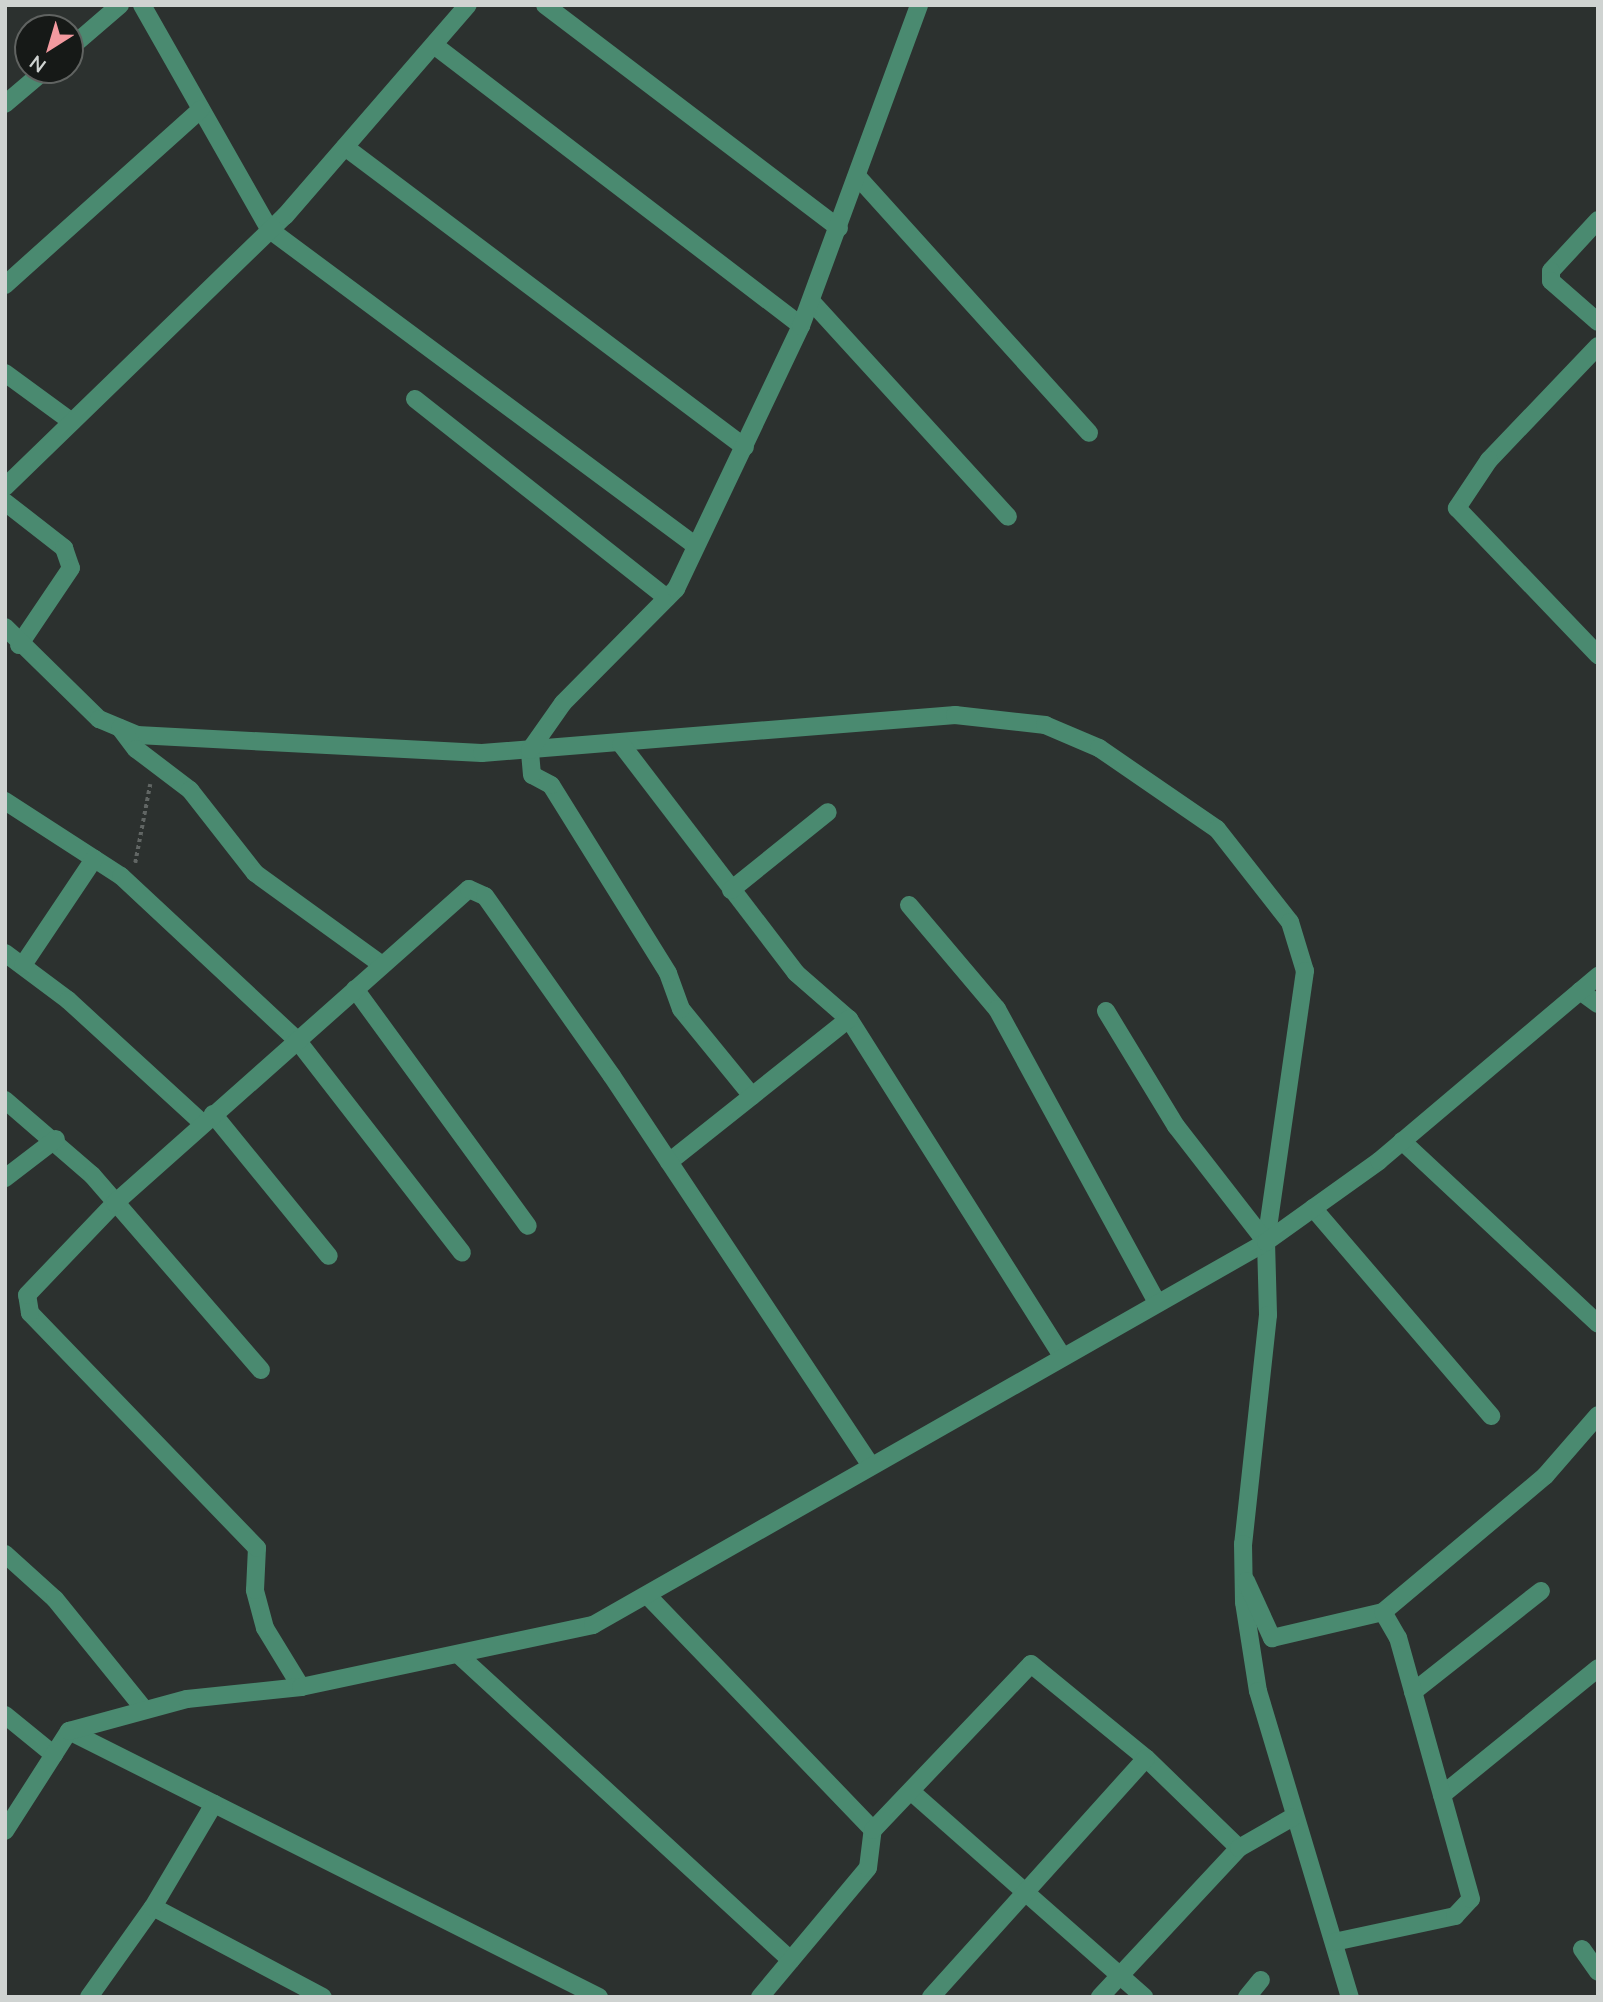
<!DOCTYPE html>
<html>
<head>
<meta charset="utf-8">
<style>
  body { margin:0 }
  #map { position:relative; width:1603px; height:2002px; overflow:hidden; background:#2c312f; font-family:Mulish,sans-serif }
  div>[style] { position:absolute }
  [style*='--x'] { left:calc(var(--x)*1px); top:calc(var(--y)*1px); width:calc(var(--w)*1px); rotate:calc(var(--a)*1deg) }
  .path>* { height:3.5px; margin-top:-1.75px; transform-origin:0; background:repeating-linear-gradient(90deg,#616664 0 3.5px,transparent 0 7px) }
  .minor>* { height:18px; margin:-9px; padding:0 9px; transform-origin:9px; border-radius:9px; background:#4a8a70 }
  span { translate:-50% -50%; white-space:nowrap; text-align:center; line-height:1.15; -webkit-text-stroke:5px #161917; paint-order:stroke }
  .frame { position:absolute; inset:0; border:7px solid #cfd3d1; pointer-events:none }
  .north { position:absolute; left:14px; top:14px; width:70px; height:70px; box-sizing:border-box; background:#161917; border:2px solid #606361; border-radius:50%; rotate:217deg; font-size:19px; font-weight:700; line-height:28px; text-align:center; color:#cfd3d1 }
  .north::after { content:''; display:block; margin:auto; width:24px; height:32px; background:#f49aa0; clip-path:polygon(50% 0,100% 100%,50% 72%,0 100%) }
</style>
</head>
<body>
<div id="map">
  <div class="path">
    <i style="--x:135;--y:863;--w:80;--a:-79.2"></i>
  </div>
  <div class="minor">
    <i style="--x:142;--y:5;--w:259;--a:60.4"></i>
    <i style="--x:270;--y:230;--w:530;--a:36.57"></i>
    <i style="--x:545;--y:5;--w:369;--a:37.2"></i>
    <i style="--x:434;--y:45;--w:462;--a:37.4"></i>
    <i style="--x:70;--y:48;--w:66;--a:-40.7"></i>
    <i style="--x:5;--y:104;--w:52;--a:-40.4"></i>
    <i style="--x:345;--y:147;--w:500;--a:36.9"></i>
    <i style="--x:857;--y:176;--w:346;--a:47.9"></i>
    <i style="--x:1598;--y:220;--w:69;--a:132.7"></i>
    <i style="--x:1551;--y:271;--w:10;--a:90"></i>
    <i style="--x:1551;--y:281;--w:62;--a:41.1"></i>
    <i style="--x:5;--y:285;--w:263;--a:-41.9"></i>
    <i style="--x:811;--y:301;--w:292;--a:47.6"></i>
    <i style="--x:1598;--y:346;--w:158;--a:133.7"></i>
    <i style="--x:1489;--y:460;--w:58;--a:123.7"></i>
    <i style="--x:1457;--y:508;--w:204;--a:46.2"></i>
    <i style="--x:5;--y:373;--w:83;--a:36.2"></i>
    <i style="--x:415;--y:399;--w:321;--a:38.3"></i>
    <i style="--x:5;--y:487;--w:390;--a:-44.1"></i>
    <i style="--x:285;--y:216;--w:279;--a:-49.1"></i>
    <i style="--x:5;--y:502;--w:75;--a:37.9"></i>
    <i style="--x:64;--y:548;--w:21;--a:71"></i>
    <i style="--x:71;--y:568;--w:93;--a:124"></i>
    <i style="--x:5;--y:627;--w:132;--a:44.4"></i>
    <i style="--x:99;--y:719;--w:41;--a:22.8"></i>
    <i style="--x:137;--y:735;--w:345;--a:3"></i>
    <i style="--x:482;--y:753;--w:475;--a:-4.6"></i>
    <i style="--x:955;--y:715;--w:91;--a:6.3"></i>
    <i style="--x:1045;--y:725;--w:59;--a:23.1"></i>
    <i style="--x:1099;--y:748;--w:143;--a:34.5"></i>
    <i style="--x:1217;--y:829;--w:118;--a:51.9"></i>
    <i style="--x:1290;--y:922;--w:51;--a:73"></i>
    <i style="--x:1305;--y:971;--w:274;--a:98.2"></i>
    <i style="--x:1266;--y:1242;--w:73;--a:88.4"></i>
    <i style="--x:1268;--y:1315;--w:230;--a:96.2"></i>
    <i style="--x:1243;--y:1544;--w:58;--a:89"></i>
    <i style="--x:1244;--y:1602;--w:90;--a:81.1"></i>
    <i style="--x:1258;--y:1691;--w:320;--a:73.3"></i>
    <i style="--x:120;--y:728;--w:26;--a:53"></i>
    <i style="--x:136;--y:749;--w:68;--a:37.2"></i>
    <i style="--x:190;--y:790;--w:105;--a:51.9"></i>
    <i style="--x:255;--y:873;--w:157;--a:35.9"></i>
    <i style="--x:621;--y:744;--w:288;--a:52.6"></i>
    <i style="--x:796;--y:973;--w:70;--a:41"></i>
    <i style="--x:849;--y:1019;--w:400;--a:57.7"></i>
    <i style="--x:5;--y:801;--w:138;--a:32.9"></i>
    <i style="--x:121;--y:876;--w:241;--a:43"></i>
    <i style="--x:297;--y:1040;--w:269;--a:52.2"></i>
    <i style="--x:731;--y:890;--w:124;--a:-38.8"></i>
    <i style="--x:909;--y:905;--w:136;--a:49.8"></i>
    <i style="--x:997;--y:1009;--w:335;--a:61.4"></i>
    <i style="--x:5;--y:953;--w:79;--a:36.7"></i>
    <i style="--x:68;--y:1000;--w:182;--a:42.5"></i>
    <i style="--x:23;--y:965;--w:128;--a:-56.2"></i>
    <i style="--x:355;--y:989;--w:293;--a:53.9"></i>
    <i style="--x:1580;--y:991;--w:22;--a:36"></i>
    <i style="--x:1106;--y:1011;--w:135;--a:58.7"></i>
    <i style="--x:1176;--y:1126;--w:147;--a:52.2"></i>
    <i style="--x:752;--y:1096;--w:112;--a:-129.2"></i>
    <i style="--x:681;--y:1009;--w:38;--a:-110"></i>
    <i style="--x:668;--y:973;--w:221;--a:-121.9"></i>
    <i style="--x:551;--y:785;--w:21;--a:-152"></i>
    <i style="--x:532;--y:775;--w:25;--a:-95"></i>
    <i style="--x:530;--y:750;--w:57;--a:-54.9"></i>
    <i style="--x:563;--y:703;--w:161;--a:-45.3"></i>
    <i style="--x:676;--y:589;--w:291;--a:-64.6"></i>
    <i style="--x:801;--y:326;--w:342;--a:-69.8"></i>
    <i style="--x:5;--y:1100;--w:115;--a:40.8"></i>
    <i style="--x:92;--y:1175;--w:258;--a:49.1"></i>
    <i style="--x:213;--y:1114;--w:183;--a:50.8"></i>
    <i style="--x:1402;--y:1141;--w:268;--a:43"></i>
    <i style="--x:669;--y:1162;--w:230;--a:-38.5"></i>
    <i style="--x:5;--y:1178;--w:64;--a:-37.4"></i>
    <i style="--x:1313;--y:1208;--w:274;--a:49.4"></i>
    <i style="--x:5;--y:1554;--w:67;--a:42"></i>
    <i style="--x:55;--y:1599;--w:141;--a:51"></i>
    <i style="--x:1246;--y:1581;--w:63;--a:65.5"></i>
    <i style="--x:1272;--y:1638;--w:114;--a:-13.2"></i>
    <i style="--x:1383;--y:1612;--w:212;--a:-40"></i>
    <i style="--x:1545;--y:1476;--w:81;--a:-49"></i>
    <i style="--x:647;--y:1595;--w:326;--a:46.1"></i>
    <i style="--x:461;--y:1657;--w:448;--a:42.6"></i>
    <i style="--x:301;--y:1687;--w:69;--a:-121.4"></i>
    <i style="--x:265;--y:1628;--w:39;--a:-105"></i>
    <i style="--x:255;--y:1590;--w:42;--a:-87.3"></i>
    <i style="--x:257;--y:1548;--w:327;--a:-134"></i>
    <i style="--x:30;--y:1313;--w:18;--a:-99"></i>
    <i style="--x:27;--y:1295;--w:127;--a:-46.3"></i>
    <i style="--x:115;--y:1203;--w:473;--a:-41.6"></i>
    <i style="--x:469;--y:889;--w:17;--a:24"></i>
    <i style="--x:485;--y:896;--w:220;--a:54.8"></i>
    <i style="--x:612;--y:1076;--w:468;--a:56.4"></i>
    <i style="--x:1413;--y:1692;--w:163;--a:-38.3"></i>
    <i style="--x:5;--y:1715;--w:63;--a:39.2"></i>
    <i style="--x:69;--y:1731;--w:593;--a:26.65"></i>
    <i style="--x:914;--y:1794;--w:307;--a:41.4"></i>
    <i style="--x:1442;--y:1795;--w:201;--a:-39.1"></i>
    <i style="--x:5;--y:1831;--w:119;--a:-57.4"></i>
    <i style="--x:69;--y:1731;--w:122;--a:-15.2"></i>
    <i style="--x:187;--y:1699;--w:115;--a:-6"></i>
    <i style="--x:301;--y:1687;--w:299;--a:-12"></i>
    <i style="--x:593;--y:1625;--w:774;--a:-29.64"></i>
    <i style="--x:1266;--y:1242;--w:139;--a:-35.6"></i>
    <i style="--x:1379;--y:1161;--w:287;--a:-40.2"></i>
    <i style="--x:153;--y:1907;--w:192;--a:27.9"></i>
    <i style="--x:1334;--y:1942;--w:124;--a:-12.1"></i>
    <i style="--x:1455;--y:1916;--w:23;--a:-47"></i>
    <i style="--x:1471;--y:1899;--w:271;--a:-105.6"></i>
    <i style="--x:1398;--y:1638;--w:30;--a:-120"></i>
    <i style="--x:1582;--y:1949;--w:28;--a:55"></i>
    <i style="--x:89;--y:1997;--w:110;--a:-54.6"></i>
    <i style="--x:153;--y:1907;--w:120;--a:-59.4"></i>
    <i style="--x:760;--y:1997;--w:168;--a:-50.1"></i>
    <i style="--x:868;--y:1868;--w:38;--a:-83"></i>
    <i style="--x:873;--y:1830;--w:229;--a:-46.4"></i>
    <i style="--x:1031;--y:1664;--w:149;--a:39.3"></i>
    <i style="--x:1146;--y:1758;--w:129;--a:44.1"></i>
    <i style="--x:931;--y:1997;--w:321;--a:-48"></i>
    <i style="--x:1100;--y:1997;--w:204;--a:-47"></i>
    <i style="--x:1239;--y:1848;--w:62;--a:-29.9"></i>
    <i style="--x:1247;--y:1997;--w:22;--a:-51"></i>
  </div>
  <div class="frame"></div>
  <div class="north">N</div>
</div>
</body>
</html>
